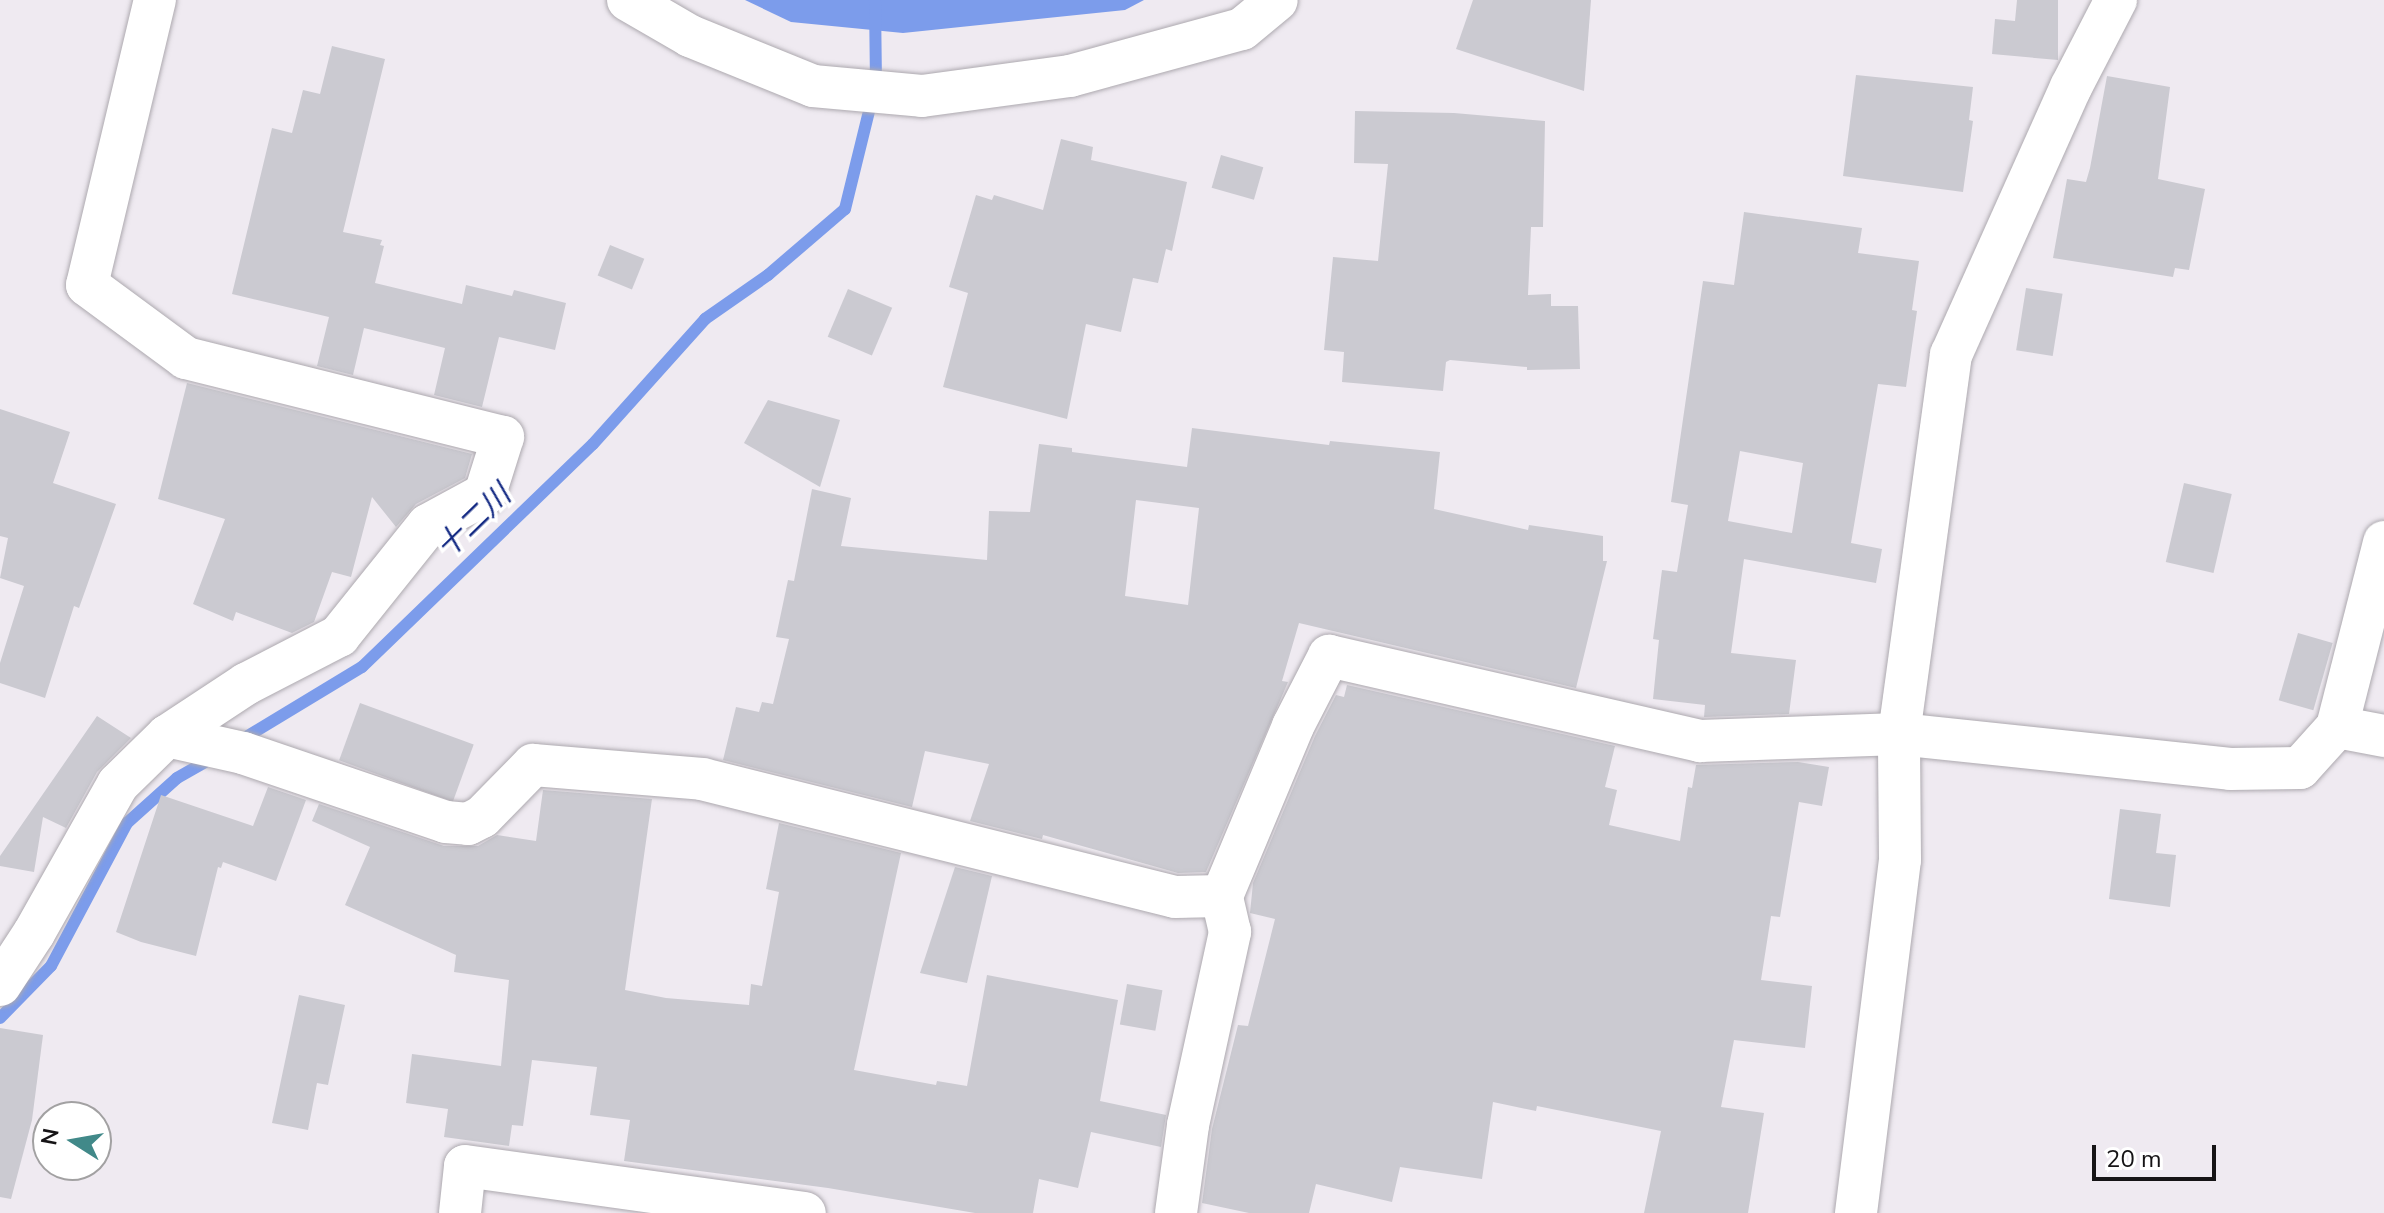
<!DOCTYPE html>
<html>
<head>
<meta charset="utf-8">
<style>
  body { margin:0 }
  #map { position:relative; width:2384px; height:1213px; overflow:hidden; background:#efeaf1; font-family:"Nunito Sans","Noto Sans JP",sans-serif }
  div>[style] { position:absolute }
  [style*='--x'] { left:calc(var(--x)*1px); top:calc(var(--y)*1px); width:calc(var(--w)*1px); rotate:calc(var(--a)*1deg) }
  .water>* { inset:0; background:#7c9ceb }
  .stream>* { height:12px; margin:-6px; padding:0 6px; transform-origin:6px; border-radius:6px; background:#7c9ceb }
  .building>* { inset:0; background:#cbcad1; transform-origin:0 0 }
  .roads { filter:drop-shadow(0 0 2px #ada9af) drop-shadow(0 0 2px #ada9af) }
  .minor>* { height:42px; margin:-21px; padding:0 21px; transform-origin:21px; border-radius:21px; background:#fff }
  span { translate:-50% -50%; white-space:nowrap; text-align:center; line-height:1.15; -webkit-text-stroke:7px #fff; paint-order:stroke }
  .water-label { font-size:30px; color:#132983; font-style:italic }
  .north { position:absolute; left:32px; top:1101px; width:80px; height:80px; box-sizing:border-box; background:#fff; border:2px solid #a2a1a2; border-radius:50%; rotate:281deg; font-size:22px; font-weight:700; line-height:32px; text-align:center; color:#161416 }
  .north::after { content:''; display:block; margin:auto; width:28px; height:36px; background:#418989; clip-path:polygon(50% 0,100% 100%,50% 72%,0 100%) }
  .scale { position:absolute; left:2092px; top:1145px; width:124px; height:36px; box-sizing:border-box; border:4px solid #161416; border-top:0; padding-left:10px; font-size:24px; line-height:28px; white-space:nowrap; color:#161416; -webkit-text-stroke:6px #fff; paint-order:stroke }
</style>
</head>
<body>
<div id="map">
  <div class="water">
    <i style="clip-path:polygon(745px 0,1144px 0,1125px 10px,903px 33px,791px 22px)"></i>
  </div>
  <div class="stream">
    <i style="--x:238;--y:742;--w:145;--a:-31.2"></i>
    <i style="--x:362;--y:667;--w:321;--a:-44"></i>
    <i style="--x:593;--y:444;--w:168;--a:-48.1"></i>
    <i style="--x:705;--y:319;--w:77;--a:-34.9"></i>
    <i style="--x:768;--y:275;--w:101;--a:-40.6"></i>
    <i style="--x:845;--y:209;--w:130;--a:-76.2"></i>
    <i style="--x:876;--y:83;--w:83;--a:-90.7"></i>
    <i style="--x:0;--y:1018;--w:73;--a:-45.6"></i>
    <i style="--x:51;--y:966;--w:162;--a:-62"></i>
    <i style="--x:127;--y:823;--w:67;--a:-42"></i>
    <i style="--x:177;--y:778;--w:40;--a:-29.7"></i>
  </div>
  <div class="building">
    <i style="clip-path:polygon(1473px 0,1591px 0,1584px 91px,1456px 49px)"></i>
    <i style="clip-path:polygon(2017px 0,2058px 0,2058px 60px,1992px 54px,1995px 19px,2015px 21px)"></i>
    <i style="clip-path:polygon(332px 46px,385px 59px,343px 232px,382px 240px,380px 245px,384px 246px,375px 283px,462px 304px,466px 285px,512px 296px,514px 290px,566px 303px,555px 350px,499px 337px,482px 407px,434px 395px,445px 348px,364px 328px,353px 375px,317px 366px,329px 317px,232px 294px,272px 128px,292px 133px,303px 90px,320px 94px)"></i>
    <i style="clip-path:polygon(1856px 75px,1973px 87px,1969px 120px,1973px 121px,1963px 192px,1843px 176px)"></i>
    <i style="clip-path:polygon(2107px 76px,2170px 87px,2158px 179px,2205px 189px,2189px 270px,2175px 268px,2173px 277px,2053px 258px,2067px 179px,2086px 182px,2090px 168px)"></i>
    <i style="clip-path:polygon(1355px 111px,1454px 113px,1545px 121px,1543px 227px,1531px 227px,1528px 295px,1551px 294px,1551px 306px,1578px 306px,1580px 369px,1527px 370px,1527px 367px,1450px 360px,1446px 362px,1443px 391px,1342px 382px,1344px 352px,1324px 350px,1333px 257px,1378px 261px,1388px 164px,1354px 163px)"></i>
    <i style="clip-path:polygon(1061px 139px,1093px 147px,1091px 160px,1187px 182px,1172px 251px,1166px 249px,1158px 283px,1133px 278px,1121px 332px,1086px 324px,1067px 419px,943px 387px,968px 293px,949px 287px,976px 195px,992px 200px,994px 195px,1043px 210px)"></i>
    <i style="left:1221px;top:155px;width:44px;height:34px;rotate:16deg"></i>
    <i style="clip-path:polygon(evenodd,1744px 212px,1862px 228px,1858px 253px,1919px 261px,1912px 310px,1917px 311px,1906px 387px,1878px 384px,1851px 543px,1882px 549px,1876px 583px,1744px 559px,1731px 653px,1796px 660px,1789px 714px,1704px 717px,1705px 705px,1653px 699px,1659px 640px,1653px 639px,1662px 570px,1677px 572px,1688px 505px,1671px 502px,1703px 281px,1734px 285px,1744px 212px,1740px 451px,1803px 463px,1792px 533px,1728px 521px,1740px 451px)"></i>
    <i style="left:610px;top:245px;width:37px;height:33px;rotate:22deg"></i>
    <i style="left:2026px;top:288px;width:37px;height:63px;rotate:9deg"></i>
    <i style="left:848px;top:289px;width:48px;height:52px;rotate:23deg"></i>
    <i style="clip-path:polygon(187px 383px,472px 454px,465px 478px,416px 504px,396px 527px,372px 497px,351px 577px,332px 572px,314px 622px,292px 633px,236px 612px,233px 621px,193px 604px,225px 519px,158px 499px)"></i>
    <i style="clip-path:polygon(768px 400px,840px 420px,820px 487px,744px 443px)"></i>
    <i style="clip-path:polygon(0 409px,70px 432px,53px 483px,116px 504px,79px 608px,74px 606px,45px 698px,0 683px,0 663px,24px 586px,0 578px,8px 538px,0 536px)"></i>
    <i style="clip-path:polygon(evenodd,1192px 428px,1329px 445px,1330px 441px,1440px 452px,1434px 509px,1528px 530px,1529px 525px,1603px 536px,1603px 561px,1607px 561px,1576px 688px,1299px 623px,1282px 681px,1288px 682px,1206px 872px,1178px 873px,1043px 835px,1042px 839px,970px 821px,989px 764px,925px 751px,912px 807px,723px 760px,736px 707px,759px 712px,762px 702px,773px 704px,789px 639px,776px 637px,788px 580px,794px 581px,812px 489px,851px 498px,841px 546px,987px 560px,989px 511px,1030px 512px,1039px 444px,1072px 448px,1072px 452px,1187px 467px,1192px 428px,1136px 500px,1199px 508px,1188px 605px,1125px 596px,1136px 500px)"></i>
    <i style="left:2184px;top:483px;width:49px;height:81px;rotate:13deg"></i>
    <i style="left:2298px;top:633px;width:36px;height:70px;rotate:16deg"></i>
    <i style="clip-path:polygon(1347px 685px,1615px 746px,1605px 787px,1617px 790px,1609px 825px,1680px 841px,1688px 787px,1692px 788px,1696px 765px,1798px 762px,1829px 767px,1822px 806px,1799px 802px,1780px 917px,1771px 916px,1761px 980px,1812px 986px,1805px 1048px,1734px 1040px,1721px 1107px,1764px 1113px,1748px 1213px,1644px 1213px,1661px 1131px,1537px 1106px,1536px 1111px,1493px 1102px,1482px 1179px,1400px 1167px,1392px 1202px,1316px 1184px,1309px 1213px,1249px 1213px,1202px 1203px,1212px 1129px,1238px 1025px,1248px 1026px,1275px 919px,1250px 913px,1253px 883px,1315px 736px,1336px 695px,1344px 697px)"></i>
    <i style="left:360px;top:703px;width:121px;height:61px;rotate:20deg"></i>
    <i style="clip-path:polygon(97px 716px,131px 738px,97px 772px,66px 828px,43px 817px,34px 872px,0 866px,0 856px)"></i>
    <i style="clip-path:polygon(268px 787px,306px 800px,276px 881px,223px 862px,221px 868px,218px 867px,196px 956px,141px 942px,116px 932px,161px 795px,253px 826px)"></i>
    <i style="clip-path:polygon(543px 790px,652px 799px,625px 990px,666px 998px,749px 1005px,751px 984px,762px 986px,779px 892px,766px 889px,779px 823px,901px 853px,854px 1070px,936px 1085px,937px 1081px,967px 1086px,987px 975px,1118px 1000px,1100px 1101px,1166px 1115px,1161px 1147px,1091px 1132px,1078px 1188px,1039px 1179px,1033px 1213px,975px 1213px,828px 1188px,624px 1161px,630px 1120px,590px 1115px,597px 1067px,532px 1060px,523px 1126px,512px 1125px,509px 1146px,444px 1137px,448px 1109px,406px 1103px,412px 1054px,501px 1066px,509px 980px,454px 972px,456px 955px,345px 905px,370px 847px,312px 821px,319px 804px,444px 846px,478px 846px,497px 835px,536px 841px)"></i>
    <i style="clip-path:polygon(2120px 809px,2161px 814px,2156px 853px,2176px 855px,2170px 907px,2109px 899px)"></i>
    <i style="clip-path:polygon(955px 867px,992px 876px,967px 983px,920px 973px)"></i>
    <i style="left:1127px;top:984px;width:36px;height:41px;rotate:10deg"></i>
    <i style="clip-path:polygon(299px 995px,345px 1005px,328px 1085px,317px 1083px,308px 1130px,272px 1123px)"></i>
    <i style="clip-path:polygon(0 1028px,43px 1035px,32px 1120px,11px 1199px,0 1197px)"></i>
  </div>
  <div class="roads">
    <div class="minor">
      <i style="--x:628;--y:0;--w:72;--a:30.1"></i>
      <i style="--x:690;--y:36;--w:133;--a:22.1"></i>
      <i style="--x:813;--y:86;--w:109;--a:5.2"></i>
      <i style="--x:922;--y:96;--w:149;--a:-7.7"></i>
      <i style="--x:1070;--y:76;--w:178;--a:-15.3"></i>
      <i style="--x:1242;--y:29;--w:45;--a:-39.6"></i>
      <i style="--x:2337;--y:727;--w:48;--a:10.8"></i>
      <i style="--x:167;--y:736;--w:78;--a:12.6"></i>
      <i style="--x:243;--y:753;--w:214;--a:18.8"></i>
      <i style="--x:446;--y:822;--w:22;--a:5"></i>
      <i style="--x:468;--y:824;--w:16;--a:-27"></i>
      <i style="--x:482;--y:817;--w:73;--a:-45.6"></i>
      <i style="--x:533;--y:765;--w:170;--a:4.7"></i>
      <i style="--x:702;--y:779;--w:487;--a:14"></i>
      <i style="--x:1175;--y:897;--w:47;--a:-1.2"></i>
      <i style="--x:1222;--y:896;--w:184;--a:-67.3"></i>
      <i style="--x:1293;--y:726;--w:79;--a:-62.8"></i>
      <i style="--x:1329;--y:656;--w:381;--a:12.9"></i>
      <i style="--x:1700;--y:741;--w:199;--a:-2"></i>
      <i style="--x:1899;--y:734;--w:333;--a:6"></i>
      <i style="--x:2230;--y:769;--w:70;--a:-0.8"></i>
      <i style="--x:2300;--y:768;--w:55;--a:-47.9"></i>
      <i style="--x:2337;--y:727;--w:191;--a:-75.7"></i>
      <i style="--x:0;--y:985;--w:62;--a:-56.8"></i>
      <i style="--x:34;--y:933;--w:171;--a:-60.6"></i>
      <i style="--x:118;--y:784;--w:69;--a:-44.4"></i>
      <i style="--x:167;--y:736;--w:95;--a:-33.4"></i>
      <i style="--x:246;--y:684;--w:105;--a:-27.3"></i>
      <i style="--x:339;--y:636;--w:142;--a:-51.3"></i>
      <i style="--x:428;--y:525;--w:65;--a:-28.5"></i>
      <i style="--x:485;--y:494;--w:60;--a:-72.5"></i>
      <i style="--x:503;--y:437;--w:327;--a:-166"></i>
      <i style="--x:186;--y:358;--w:123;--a:-143.6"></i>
      <i style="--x:87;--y:285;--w:293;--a:-76.6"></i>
      <i style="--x:460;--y:1213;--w:47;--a:-83.9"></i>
      <i style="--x:465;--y:1166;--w:343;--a:7.9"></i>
      <i style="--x:1176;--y:1213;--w:89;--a:-82.2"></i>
      <i style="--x:1188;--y:1125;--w:198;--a:-77.7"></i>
      <i style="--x:1230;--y:932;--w:37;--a:-103"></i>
      <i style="--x:1856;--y:1213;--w:356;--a:-82.9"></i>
      <i style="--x:1900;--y:860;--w:126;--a:-90.5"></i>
      <i style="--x:1899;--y:734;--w:383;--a:-82.2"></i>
      <i style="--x:1951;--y:355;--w:294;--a:-65.9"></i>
      <i style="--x:2071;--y:87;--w:98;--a:-62.7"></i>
    </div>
  </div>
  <div class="water-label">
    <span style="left:474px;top:522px;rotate:-44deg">十二川</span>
  </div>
  <div class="north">N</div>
  <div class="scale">20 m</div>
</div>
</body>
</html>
